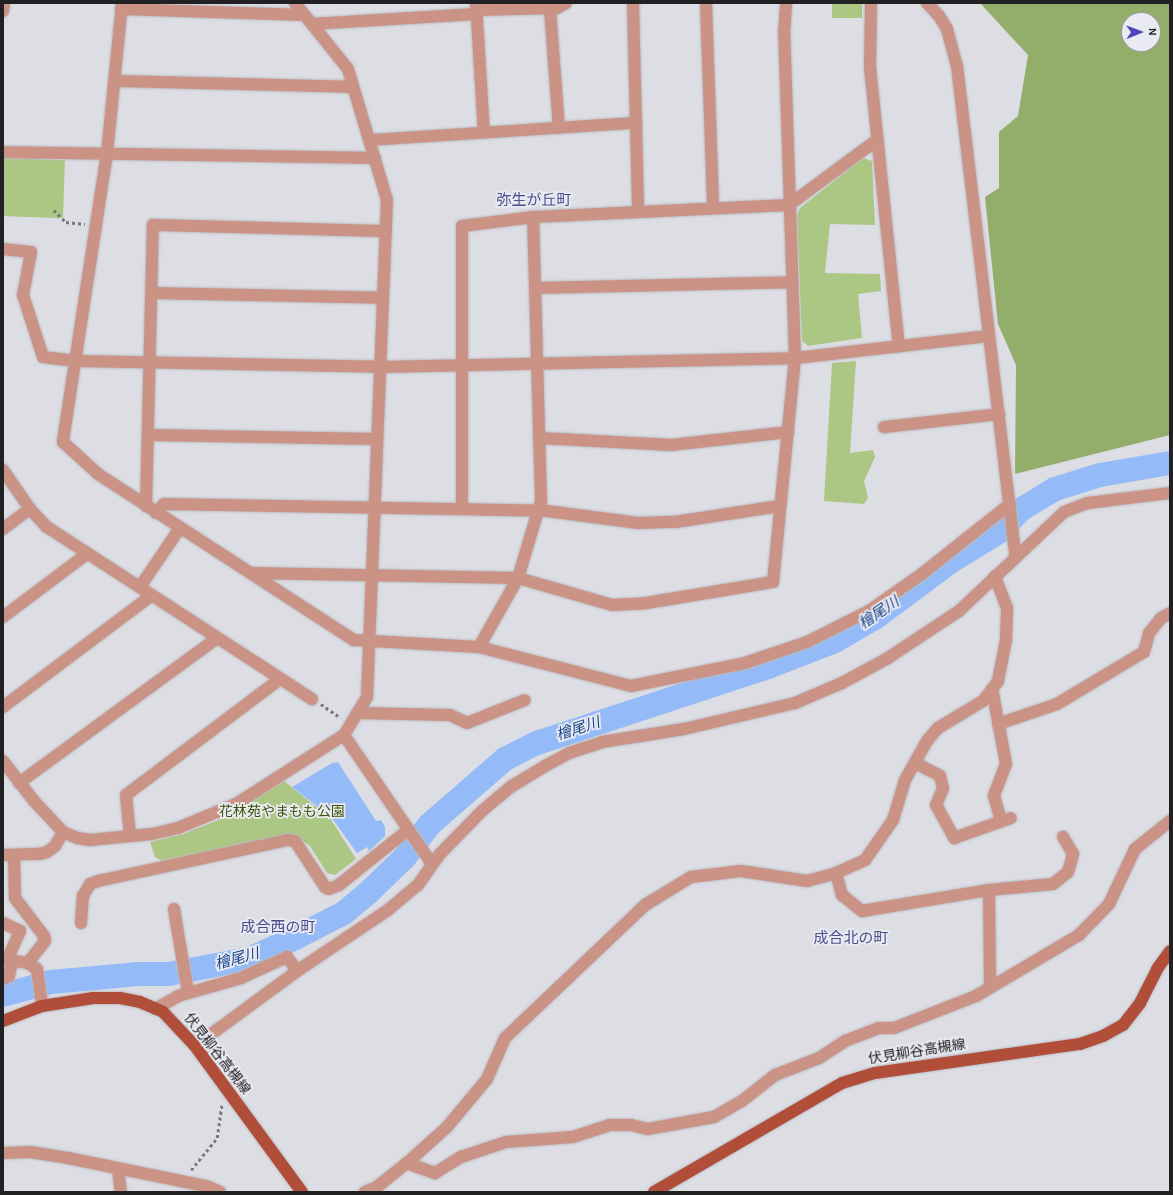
<!DOCTYPE html>
<html>
<head>
<meta charset="utf-8">
<style>
  body { margin:0 }
  #map { position:relative; width:1173px; height:1195px; overflow:hidden; background:#dddde4; font-family:"Alegreya Sans","Noto Sans JP",sans-serif }
  div>[style] { position:absolute }
  [style*='--x'] { left:calc(var(--x)*1px); top:calc(var(--y)*1px); width:calc(var(--w)*1px); rotate:calc(var(--a)*1deg) }
  .green>* { inset:0; background:#acc683; transform-origin:0 0 }
  .forest>* { inset:0; background:#93ad6a }
  .water>* { inset:0; background:#94bbf7 }
  .river>* { height:24px; margin:-12px; padding:0 12px; transform-origin:12px; border-radius:12px; background:#94bbf7 }
  .path>* { height:2.5px; margin-top:-1.25px; transform-origin:0; background:repeating-linear-gradient(90deg,#77777c 0 3px,transparent 0 6px) }
  .roads { filter:drop-shadow(0 0 1px #bbbbc1) drop-shadow(0 0 1px #bbbbc1) }
  .minor>* { height:12px; margin:-6px; padding:0 6px; transform-origin:6px; border-radius:6px; background:#ca9386 }
  .major>* { height:12px; margin:-6px; padding:0 6px; transform-origin:6px; border-radius:6px; background:#b04e3a }
  span { translate:-50% -50%; white-space:nowrap; text-align:center; line-height:1.15; -webkit-text-stroke:3.5px #eaeaf2; paint-order:stroke }
  .park-label { font-size:14px; color:#3b5101 }
  .street-label { font-size:14px; color:#212123 }
  .neighbourhood-label { font-size:15px; color:#4d4d8b }
  .water-label { font-size:15px; color:#18468b; font-style:italic }
  .frame { position:absolute; inset:0; border:4px solid #212123; pointer-events:none }
  .north { position:absolute; left:1121px; top:12px; width:40px; height:40px; box-sizing:border-box; background:#eaeaf2; border:1px solid #9a9a9f; border-radius:50%; rotate:89deg; font-size:11px; font-weight:700; line-height:16px; text-align:center; color:#212123 }
  .north::after { content:''; display:block; margin:auto; width:14px; height:18px; background:#4f45bc; clip-path:polygon(50% 0,100% 100%,50% 72%,0 100%) }
</style>
</head>
<body>
<div id="map">
  <div class="green">
    <i style="left:832px;top:3px;width:30px;height:15px"></i>
    <i style="left:3px;top:158px;width:62px;height:58px;rotate:2deg"></i>
    <i style="clip-path:polygon(863px 158px,872px 161px,875px 225px,830px 224px,825px 273px,880px 274px,881px 291px,858px 294px,862px 338px,808px 346px,802px 341px,797px 215px,800px 208px)"></i>
    <i style="clip-path:polygon(856px 361px,850px 453px,873px 450px,875px 457px,864px 481px,868px 498px,864px 504px,824px 501px,832px 363px)"></i>
    <i style="clip-path:polygon(284px 781px,330px 818px,356px 859px,335px 875px,327px 873px,310px 846px,295px 836px,164px 862px,155px 857px,150px 842px,183px 834px,224px 818px)"></i>
  </div>
  <div class="forest">
    <i style="clip-path:polygon(evenodd,980px 3px,1170px 3px,1170px 435px,1015px 474px,1016px 365px,998px 324px,985px 197px,999px 188px,999px 132px,1018px 116px,1028px 55px,980px 3px,1129px 20px,1153px 20px,1153px 44px,1129px 44px,1129px 20px)"></i>
  </div>
  <div class="water">
    <i style="clip-path:polygon(338px 762px,376px 821px,381px 820px,385px 827px,385px 836px,369px 851px,367px 847px,357px 853px,331px 817px,292px 787px,332px 763px)"></i>
  </div>
  <div class="river">
    <i style="--x:3;--y:995;--w:50;--a:-15.2"></i>
    <i style="--x:51;--y:982;--w:88;--a:-5.2"></i>
    <i style="--x:139;--y:974;--w:29;--a:0"></i>
    <i style="--x:168;--y:974;--w:82;--a:-10.5"></i>
    <i style="--x:249;--y:959;--w:51;--a:-24.5"></i>
    <i style="--x:295;--y:938;--w:55;--a:-27"></i>
    <i style="--x:344;--y:913;--w:35;--a:-40"></i>
    <i style="--x:371;--y:890;--w:47;--a:-44.1"></i>
    <i style="--x:405;--y:857;--w:40;--a:-53"></i>
    <i style="--x:429;--y:825;--w:101;--a:-41"></i>
    <i style="--x:505;--y:759;--w:36;--a:-27"></i>
    <i style="--x:537;--y:743;--w:243;--a:-18.2"></i>
    <i style="--x:768;--y:667;--w:72;--a:-21.2"></i>
    <i style="--x:835;--y:641;--w:48;--a:-30.3"></i>
    <i style="--x:876;--y:617;--w:92;--a:-36.6"></i>
    <i style="--x:950;--y:562;--w:61;--a:-31.6"></i>
    <i style="--x:1002;--y:530;--w:27;--a:-48"></i>
    <i style="--x:1020;--y:510;--w:41;--a:-31"></i>
    <i style="--x:1055;--y:489;--w:47;--a:-17.3"></i>
    <i style="--x:1100;--y:475;--w:71;--a:-9.7"></i>
  </div>
  <div class="path">
    <i style="--x:54;--y:210;--w:17;--a:45"></i>
    <i style="--x:66;--y:222;--w:19;--a:6"></i>
    <i style="--x:321;--y:704;--w:24;--a:35"></i>
    <i style="--x:191;--y:1170;--w:41;--a:-50.9"></i>
    <i style="--x:217;--y:1138;--w:34;--a:-82"></i>
  </div>
  <div class="roads">
    <div class="minor">
      <i style="--x:122;--y:3;--w:151;--a:95.7"></i>
      <i style="--x:107;--y:153;--w:292;--a:98.7"></i>
      <i style="--x:63;--y:442;--w:47;--a:42.4"></i>
      <i style="--x:98;--y:474;--w:305;--a:33"></i>
      <i style="--x:354;--y:640;--w:125;--a:3.2"></i>
      <i style="--x:479;--y:647;--w:79;--a:-60.5"></i>
      <i style="--x:518;--y:578;--w:80;--a:-73.4"></i>
      <i style="--x:541;--y:501;--w:284;--a:-91.6"></i>
      <i style="--x:476;--y:3;--w:129;--a:86.5"></i>
      <i style="--x:633;--y:3;--w:208;--a:88.6"></i>
      <i style="--x:706;--y:3;--w:205;--a:88"></i>
      <i style="--x:871;--y:3;--w:64;--a:90.9"></i>
      <i style="--x:870;--y:67;--w:281;--a:84.1"></i>
      <i style="--x:927;--y:3;--w:18;--a:47"></i>
      <i style="--x:939;--y:16;--w:15;--a:58"></i>
      <i style="--x:947;--y:29;--w:38;--a:75"></i>
      <i style="--x:957;--y:66;--w:493;--a:83.2"></i>
      <i style="--x:121;--y:9;--w:183;--a:1.9"></i>
      <i style="--x:550;--y:9;--w:119;--a:85.7"></i>
      <i style="--x:476;--y:10;--w:81;--a:-1.4"></i>
      <i style="--x:557;--y:8;--w:10;--a:-29"></i>
      <i style="--x:3;--y:11;--w:8;--a:-83"></i>
      <i style="--x:312;--y:24;--w:164;--a:-3.5"></i>
      <i style="--x:114;--y:81;--w:239;--a:1.4"></i>
      <i style="--x:370;--y:140;--w:267;--a:-3.7"></i>
      <i style="--x:3;--y:152;--w:372;--a:0.9"></i>
      <i style="--x:3;--y:249;--w:28;--a:6"></i>
      <i style="--x:31;--y:252;--w:44;--a:100.5"></i>
      <i style="--x:23;--y:295;--w:65;--a:72.1"></i>
      <i style="--x:43;--y:357;--w:33;--a:7"></i>
      <i style="--x:76;--y:361;--w:304;--a:1.1"></i>
      <i style="--x:380;--y:367;--w:415;--a:-1.2"></i>
      <i style="--x:795;--y:358;--w:193;--a:-6.5"></i>
      <i style="--x:535;--y:288;--w:257;--a:-1.3"></i>
      <i style="--x:152;--y:293;--w:231;--a:1.2"></i>
      <i style="--x:884;--y:427;--w:116;--a:-6.4"></i>
      <i style="--x:148;--y:435;--w:229;--a:1"></i>
      <i style="--x:539;--y:438;--w:132;--a:3"></i>
      <i style="--x:671;--y:445;--w:118;--a:-6.3"></i>
      <i style="--x:3;--y:470;--w:47;--a:55.3"></i>
      <i style="--x:30;--y:509;--w:25;--a:47"></i>
      <i style="--x:47;--y:527;--w:316;--a:33"></i>
      <i style="--x:146;--y:506;--w:281;--a:-88.6"></i>
      <i style="--x:153;--y:225;--w:233;--a:1.5"></i>
      <i style="--x:462;--y:509;--w:283;--a:-90"></i>
      <i style="--x:462;--y:226;--w:72;--a:-7.2"></i>
      <i style="--x:533;--y:217;--w:256;--a:-2.7"></i>
      <i style="--x:789;--y:205;--w:109;--a:-36.5"></i>
      <i style="--x:156;--y:513;--w:12;--a:-48"></i>
      <i style="--x:164;--y:504;--w:383;--a:1"></i>
      <i style="--x:547;--y:511;--w:92;--a:7.5"></i>
      <i style="--x:638;--y:523;--w:37;--a:-2"></i>
      <i style="--x:675;--y:522;--w:106;--a:-8.7"></i>
      <i style="--x:3;--y:529;--w:34;--a:-37"></i>
      <i style="--x:252;--y:573;--w:266;--a:1.1"></i>
      <i style="--x:518;--y:578;--w:98;--a:16"></i>
      <i style="--x:612;--y:605;--w:34;--a:-3"></i>
      <i style="--x:646;--y:603;--w:129;--a:-9.4"></i>
      <i style="--x:773;--y:582;--w:225;--a:-84.4"></i>
      <i style="--x:795;--y:358;--w:324;--a:-91.9"></i>
      <i style="--x:784;--y:34;--w:31;--a:-86"></i>
      <i style="--x:140;--y:587;--w:71;--a:-55.9"></i>
      <i style="--x:3;--y:617;--w:106;--a:-37"></i>
      <i style="--x:479;--y:647;--w:157;--a:14.4"></i>
      <i style="--x:631;--y:686;--w:116;--a:-11.4"></i>
      <i style="--x:745;--y:663;--w:65;--a:-18.7"></i>
      <i style="--x:807;--y:642;--w:69;--a:-26.6"></i>
      <i style="--x:869;--y:611;--w:66;--a:-35.1"></i>
      <i style="--x:923;--y:573;--w:111;--a:-38.4"></i>
      <i style="--x:992;--y:689;--w:76;--a:79.4"></i>
      <i style="--x:1006;--y:764;--w:34;--a:111"></i>
      <i style="--x:994;--y:796;--w:26;--a:74"></i>
      <i style="--x:3;--y:707;--w:186;--a:-36.9"></i>
      <i style="--x:357;--y:713;--w:93;--a:1.2"></i>
      <i style="--x:450;--y:715;--w:19;--a:25"></i>
      <i style="--x:467;--y:723;--w:62;--a:-21.6"></i>
      <i style="--x:998;--y:724;--w:62;--a:-18.7"></i>
      <i style="--x:1057;--y:704;--w:101;--a:-30.9"></i>
      <i style="--x:1144;--y:652;--w:20;--a:-75"></i>
      <i style="--x:1149;--y:633;--w:19;--a:-51"></i>
      <i style="--x:1161;--y:618;--w:10;--a:-29"></i>
      <i style="--x:344;--y:735;--w:156;--a:55.7"></i>
      <i style="--x:3;--y:761;--w:51;--a:52.2"></i>
      <i style="--x:34;--y:801;--w:42;--a:46.9"></i>
      <i style="--x:63;--y:832;--w:15;--a:23"></i>
      <i style="--x:77;--y:838;--w:13;--a:9"></i>
      <i style="--x:90;--y:840;--w:62;--a:-5.5"></i>
      <i style="--x:152;--y:834;--w:27;--a:-13"></i>
      <i style="--x:178;--y:828;--w:63;--a:-22.5"></i>
      <i style="--x:236;--y:804;--w:128;--a:-32.6"></i>
      <i style="--x:344;--y:735;--w:44;--a:-58.8"></i>
      <i style="--x:367;--y:697;--w:497;--a:-87.7"></i>
      <i style="--x:387;--y:200;--w:137;--a:-106.6"></i>
      <i style="--x:348;--y:69;--w:85;--a:-128.8"></i>
      <i style="--x:915;--y:763;--w:28;--a:27"></i>
      <i style="--x:940;--y:776;--w:12;--a:76"></i>
      <i style="--x:943;--y:788;--w:18;--a:112"></i>
      <i style="--x:936;--y:805;--w:38;--a:61"></i>
      <i style="--x:954;--y:838;--w:60;--a:-19.3"></i>
      <i style="--x:19;--y:783;--w:245;--a:-36.2"></i>
      <i style="--x:130;--y:836;--w:41;--a:-95.6"></i>
      <i style="--x:126;--y:795;--w:193;--a:-37"></i>
      <i style="--x:3;--y:855;--w:37;--a:-2"></i>
      <i style="--x:40;--y:854;--w:7;--a:-16"></i>
      <i style="--x:47;--y:852;--w:10;--a:-37"></i>
      <i style="--x:55;--y:846;--w:16;--a:-60"></i>
      <i style="--x:14;--y:855;--w:43;--a:88.7"></i>
      <i style="--x:15;--y:898;--w:48;--a:52.7"></i>
      <i style="--x:44;--y:936;--w:5;--a:79"></i>
      <i style="--x:45;--y:941;--w:28;--a:128"></i>
      <i style="--x:836;--y:873;--w:23;--a:75"></i>
      <i style="--x:842;--y:895;--w:26;--a:39"></i>
      <i style="--x:862;--y:911;--w:129;--a:-9.4"></i>
      <i style="--x:989;--y:890;--w:64;--a:-5.4"></i>
      <i style="--x:1053;--y:884;--w:19;--a:-39"></i>
      <i style="--x:1068;--y:872;--w:19;--a:-74"></i>
      <i style="--x:1073;--y:854;--w:20;--a:-120"></i>
      <i style="--x:989;--y:890;--w:97;--a:89.4"></i>
      <i style="--x:174;--y:909;--w:85;--a:80.5"></i>
      <i style="--x:3;--y:923;--w:19;--a:25"></i>
      <i style="--x:20;--y:931;--w:32;--a:114"></i>
      <i style="--x:81;--y:923;--w:27;--a:-86"></i>
      <i style="--x:83;--y:896;--w:14;--a:-60"></i>
      <i style="--x:90;--y:884;--w:9;--a:-21"></i>
      <i style="--x:98;--y:881;--w:194;--a:-12.2"></i>
      <i style="--x:288;--y:840;--w:7;--a:8"></i>
      <i style="--x:295;--y:841;--w:55;--a:56.9"></i>
      <i style="--x:325;--y:887;--w:4;--a:27"></i>
      <i style="--x:329;--y:889;--w:11;--a:-22"></i>
      <i style="--x:339;--y:885;--w:88;--a:-38.6"></i>
      <i style="--x:3;--y:959;--w:25;--a:9"></i>
      <i style="--x:28;--y:963;--w:11;--a:34"></i>
      <i style="--x:37;--y:969;--w:37;--a:82"></i>
      <i style="--x:3;--y:979;--w:7;--a:-27"></i>
      <i style="--x:9;--y:976;--w:14;--a:-78"></i>
      <i style="--x:155;--y:1009;--w:26;--a:-29"></i>
      <i style="--x:178;--y:996;--w:66;--a:-15.9"></i>
      <i style="--x:241;--y:978;--w:51;--a:-24.5"></i>
      <i style="--x:287;--y:957;--w:17;--a:54"></i>
      <i style="--x:195;--y:1046;--w:127;--a:-36.3"></i>
      <i style="--x:297;--y:971;--w:110;--a:-33.8"></i>
      <i style="--x:388;--y:910;--w:39;--a:-40"></i>
      <i style="--x:418;--y:885;--w:37;--a:-55"></i>
      <i style="--x:439;--y:855;--w:62;--a:-45.7"></i>
      <i style="--x:482;--y:811;--w:39;--a:-40"></i>
      <i style="--x:512;--y:786;--w:39;--a:-31"></i>
      <i style="--x:545;--y:766;--w:27;--a:-28"></i>
      <i style="--x:569;--y:753;--w:35;--a:-18"></i>
      <i style="--x:602;--y:742;--w:83;--a:-9"></i>
      <i style="--x:684;--y:729;--w:114;--a:-13.2"></i>
      <i style="--x:795;--y:703;--w:51;--a:-23.1"></i>
      <i style="--x:842;--y:683;--w:52;--a:-28.5"></i>
      <i style="--x:888;--y:658;--w:85;--a:-33.5"></i>
      <i style="--x:959;--y:611;--w:144;--a:-43.3"></i>
      <i style="--x:1064;--y:512;--w:26;--a:-21"></i>
      <i style="--x:1088;--y:503;--w:83;--a:-7"></i>
      <i style="--x:3;--y:1153;--w:27;--a:-2"></i>
      <i style="--x:30;--y:1152;--w:38;--a:9"></i>
      <i style="--x:68;--y:1158;--w:141;--a:11.5"></i>
      <i style="--x:206;--y:1186;--w:15;--a:23"></i>
      <i style="--x:407;--y:1163;--w:30;--a:20"></i>
      <i style="--x:435;--y:1173;--w:31;--a:-32"></i>
      <i style="--x:461;--y:1157;--w:47;--a:-18.4"></i>
      <i style="--x:506;--y:1142;--w:67;--a:-4.3"></i>
      <i style="--x:573;--y:1137;--w:38;--a:-18"></i>
      <i style="--x:609;--y:1125;--w:22;--a:0"></i>
      <i style="--x:631;--y:1125;--w:17;--a:13"></i>
      <i style="--x:648;--y:1129;--w:67;--a:-10.3"></i>
      <i style="--x:714;--y:1117;--w:32;--a:-30"></i>
      <i style="--x:742;--y:1101;--w:42;--a:-38.2"></i>
      <i style="--x:775;--y:1075;--w:47;--a:-21.1"></i>
      <i style="--x:819;--y:1058;--w:31;--a:-33"></i>
      <i style="--x:845;--y:1041;--w:36;--a:-21"></i>
      <i style="--x:879;--y:1028;--w:15;--a:0"></i>
      <i style="--x:894;--y:1028;--w:88;--a:-21.3"></i>
      <i style="--x:976;--y:996;--w:120;--a:-30.6"></i>
      <i style="--x:1079;--y:935;--w:43;--a:-45.9"></i>
      <i style="--x:1109;--y:904;--w:61;--a:-64.7"></i>
      <i style="--x:1135;--y:849;--w:45;--a:-38.7"></i>
      <i style="--x:118;--y:1169;--w:23;--a:83"></i>
      <i style="--x:365;--y:1192;--w:13;--a:-23"></i>
      <i style="--x:377;--y:1187;--w:38;--a:-39"></i>
      <i style="--x:407;--y:1163;--w:54;--a:-42"></i>
      <i style="--x:447;--y:1127;--w:62;--a:-50.2"></i>
      <i style="--x:487;--y:1079;--w:45;--a:-66.3"></i>
      <i style="--x:505;--y:1038;--w:193;--a:-43.5"></i>
      <i style="--x:645;--y:905;--w:54;--a:-31.3"></i>
      <i style="--x:691;--y:877;--w:50;--a:-6.8"></i>
      <i style="--x:741;--y:871;--w:67;--a:8.6"></i>
      <i style="--x:807;--y:881;--w:30;--a:-15"></i>
      <i style="--x:836;--y:873;--w:32;--a:-24"></i>
      <i style="--x:865;--y:860;--w:49;--a:-55"></i>
      <i style="--x:893;--y:820;--w:42;--a:-73.3"></i>
      <i style="--x:905;--y:780;--w:45;--a:-60.6"></i>
      <i style="--x:927;--y:741;--w:17;--a:-50"></i>
      <i style="--x:938;--y:728;--w:52;--a:-31"></i>
      <i style="--x:983;--y:701;--w:25;--a:-53"></i>
      <i style="--x:998;--y:681;--w:42;--a:-79"></i>
      <i style="--x:1006;--y:640;--w:32;--a:-88"></i>
      <i style="--x:1007;--y:608;--w:34;--a:-111"></i>
    </div>
    <div class="major">
      <i style="--x:3;--y:1021;--w:42;--a:-21"></i>
      <i style="--x:42;--y:1006;--w:52;--a:-8.9"></i>
      <i style="--x:93;--y:998;--w:27;--a:0"></i>
      <i style="--x:120;--y:998;--w:20;--a:11"></i>
      <i style="--x:140;--y:1002;--w:25;--a:23"></i>
      <i style="--x:163;--y:1012;--w:47;--a:46.7"></i>
      <i style="--x:195;--y:1046;--w:181;--a:53.8"></i>
      <i style="--x:654;--y:1192;--w:217;--a:-30.1"></i>
      <i style="--x:842;--y:1083;--w:34;--a:-17"></i>
      <i style="--x:875;--y:1073;--w:207;--a:-8.1"></i>
      <i style="--x:1080;--y:1044;--w:24;--a:-19"></i>
      <i style="--x:1103;--y:1036;--w:23;--a:-29"></i>
      <i style="--x:1123;--y:1025;--w:28;--a:-52"></i>
      <i style="--x:1140;--y:1003;--w:38;--a:-63"></i>
      <i style="--x:1157;--y:969;--w:22;--a:-54"></i>
    </div>
  </div>
  <div class="park-label">
    <span style="left:282px;top:812px">花林苑やまもも公園</span>
  </div>
  <div class="street-label">
    <span style="left:917px;top:1052px;rotate:-9deg">伏見柳谷高槻線</span>
    <span style="left:217px;top:1054px;rotate:52deg">伏見柳谷高槻線</span>
  </div>
  <div class="neighbourhood-label">
    <span style="left:534px;top:201px">弥生が丘町</span>
    <span style="left:278px;top:928px">成合西の町</span>
    <span style="left:851px;top:939px">成合北の町</span>
  </div>
  <div class="water-label">
    <span style="left:879px;top:613px;rotate:-34deg">檜尾川</span>
    <span style="left:578px;top:729px;rotate:-18deg">檜尾川</span>
    <span style="left:237px;top:959px;rotate:-15deg">檜尾川</span>
  </div>
  <div class="frame"></div>
  <div class="north">N</div>
</div>
</body>
</html>
